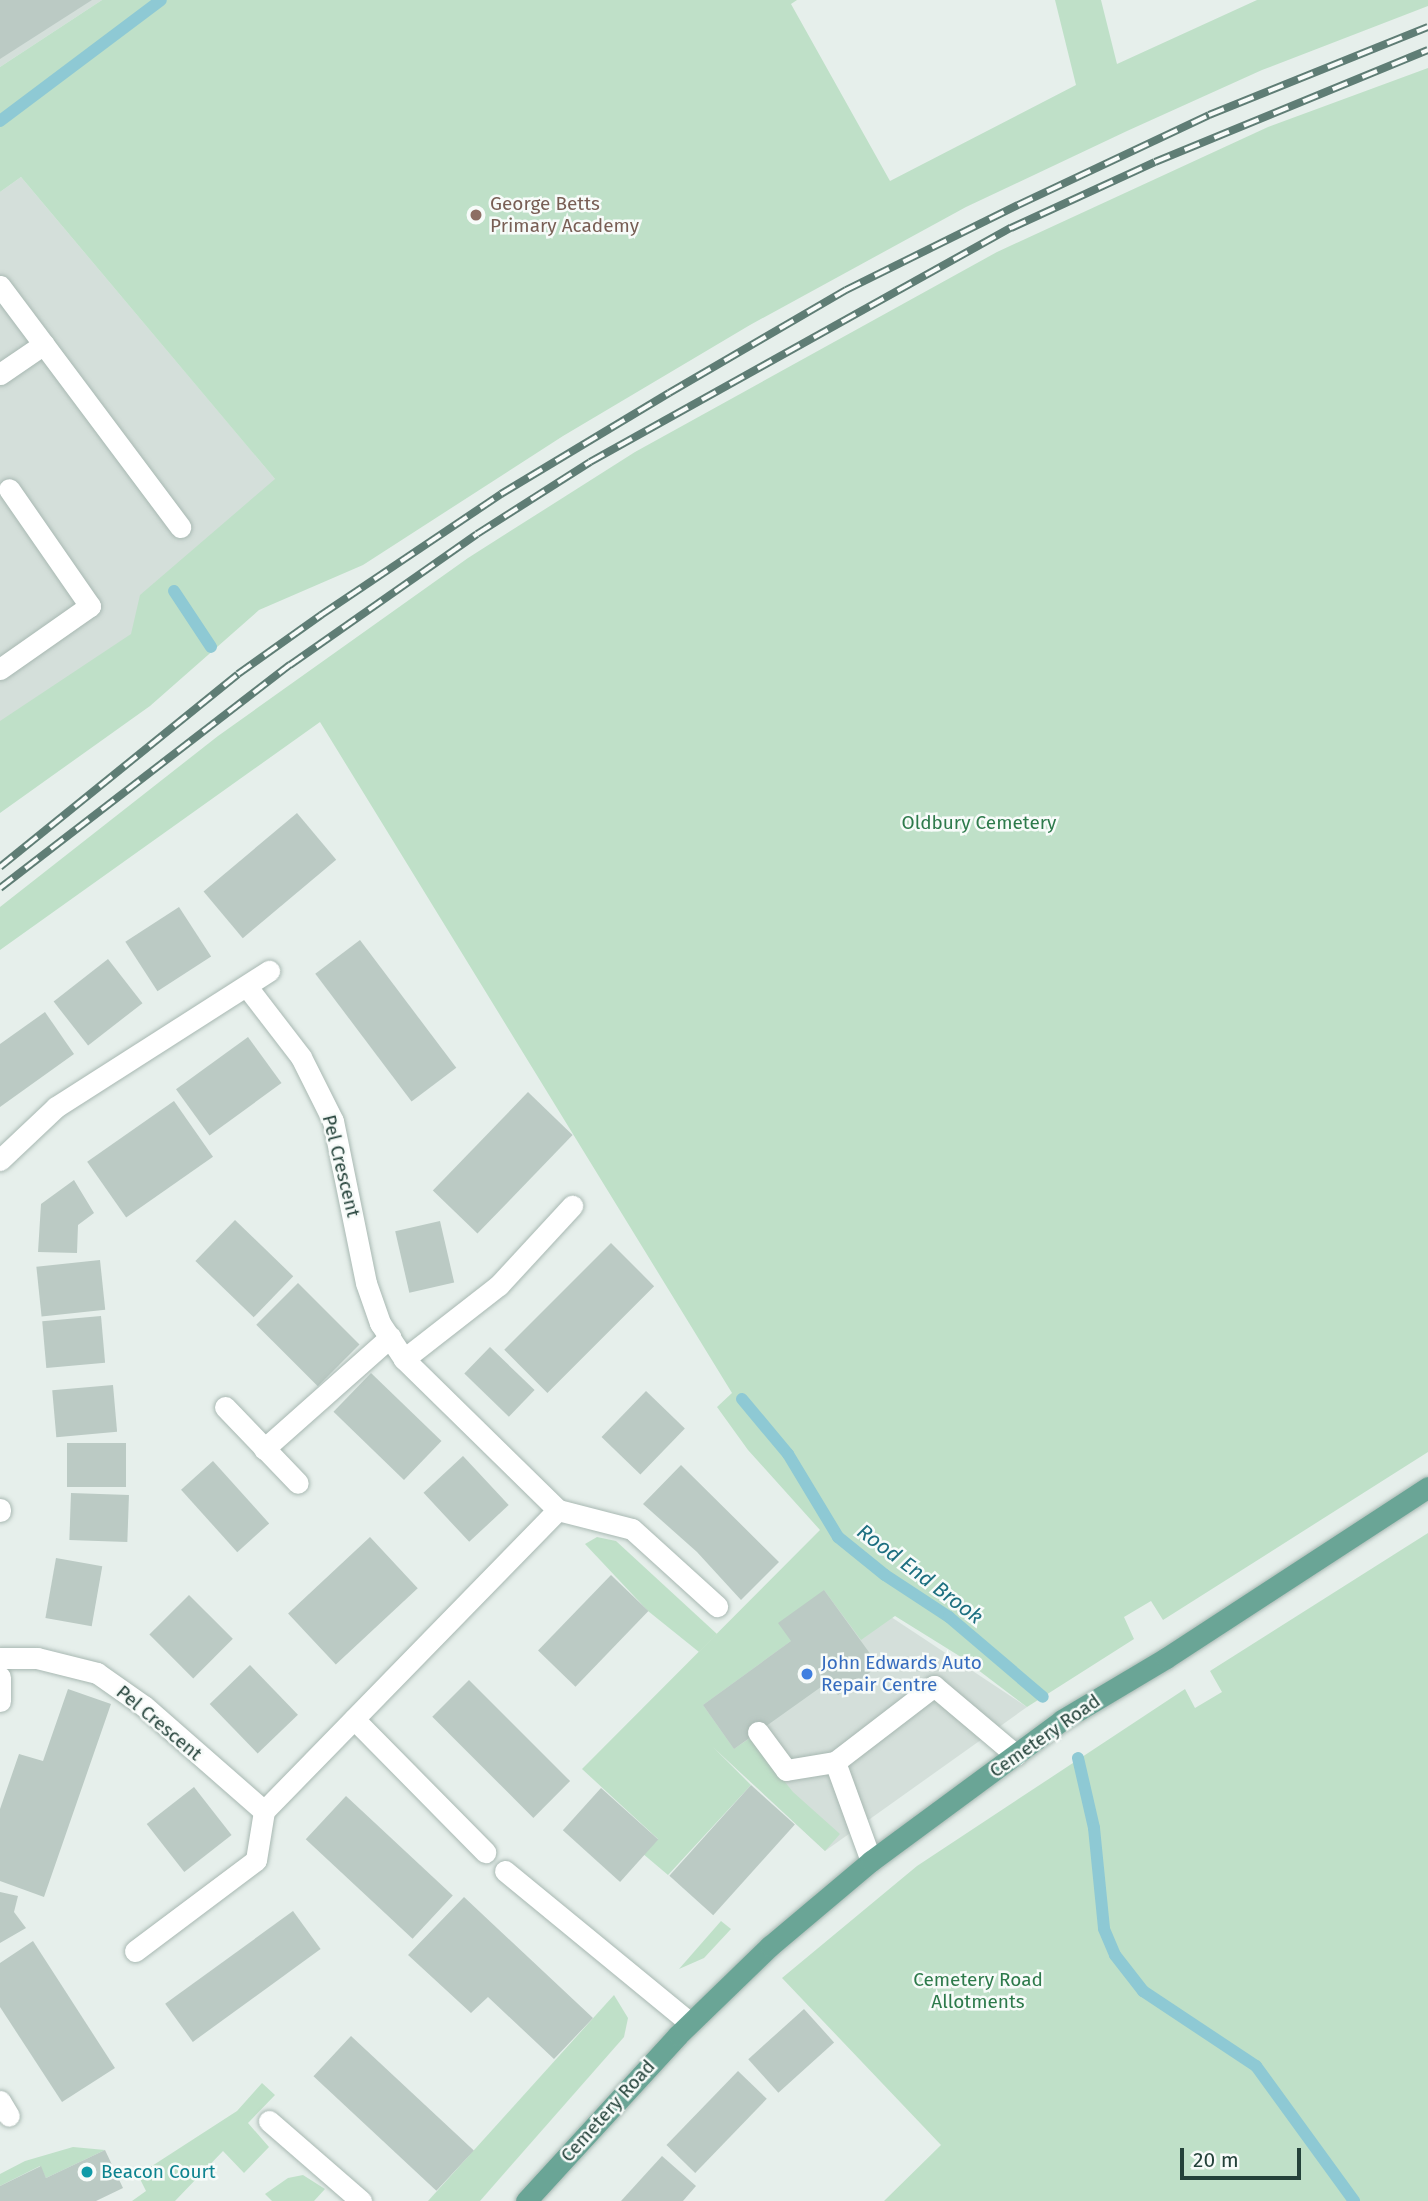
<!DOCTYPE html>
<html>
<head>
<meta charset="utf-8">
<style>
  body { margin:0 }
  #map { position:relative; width:1428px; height:2201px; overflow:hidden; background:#e6efeb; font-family:"Fira Sans",sans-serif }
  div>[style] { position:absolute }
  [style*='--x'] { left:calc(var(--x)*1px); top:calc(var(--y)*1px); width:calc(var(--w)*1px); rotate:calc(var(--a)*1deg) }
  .built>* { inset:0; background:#d4dfda }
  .green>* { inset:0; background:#bfe0c8 }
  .stream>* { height:12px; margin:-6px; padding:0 6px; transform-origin:6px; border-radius:6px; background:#8ec9d4 }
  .building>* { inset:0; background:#bbcac4; transform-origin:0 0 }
  .roads { filter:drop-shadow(0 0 2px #a8b8b2) drop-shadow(0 0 2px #a8b8b2) }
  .minor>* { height:21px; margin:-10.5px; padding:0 10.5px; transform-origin:10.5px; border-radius:10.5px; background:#fff }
  .major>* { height:21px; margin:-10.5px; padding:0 10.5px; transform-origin:10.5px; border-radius:10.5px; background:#6aa596 }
  .rail>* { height:8px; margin-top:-4px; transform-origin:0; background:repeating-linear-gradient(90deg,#f7fbf9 0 16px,#5f7d75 0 32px); box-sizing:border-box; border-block:2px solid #5f7d75 }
  .dots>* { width:19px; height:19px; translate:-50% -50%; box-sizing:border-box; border:4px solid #f7fbf9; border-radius:50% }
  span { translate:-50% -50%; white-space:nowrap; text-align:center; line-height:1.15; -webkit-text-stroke:5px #f7fbf9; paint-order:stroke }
  .education-label { font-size:19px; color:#785e54 }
  .left { translate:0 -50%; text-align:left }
  .park-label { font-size:19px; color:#2d7a4b }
  .street-label { font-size:19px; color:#24423a }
  .shop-label { font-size:19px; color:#366cbe }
  .culture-label { font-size:19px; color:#0d838f }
  .water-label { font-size:21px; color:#1c6f80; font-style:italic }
  .scale { position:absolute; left:1180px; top:2148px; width:121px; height:32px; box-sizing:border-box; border:4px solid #24423a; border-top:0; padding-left:9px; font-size:21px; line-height:24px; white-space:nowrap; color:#24423a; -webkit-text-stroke:5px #f7fbf9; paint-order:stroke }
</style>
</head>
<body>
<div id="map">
  <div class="built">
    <i style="clip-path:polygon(0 0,102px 0,0 67px)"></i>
    <i style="clip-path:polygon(21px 177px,313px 524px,162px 605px,0 766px,0 192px)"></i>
    <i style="clip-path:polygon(799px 1556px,1027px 1707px,825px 1851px,657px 1695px)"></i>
  </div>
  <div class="green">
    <i style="clip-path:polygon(102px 0,797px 0,791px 4px,890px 181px,1076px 85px,1055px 0,1101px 0,1117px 64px,1257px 0,1428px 0,1428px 6px,1262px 70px,1127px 131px,966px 207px,750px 325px,563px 436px,363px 565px,259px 610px,150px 706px,0 813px,0 721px,131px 634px,140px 595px,275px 479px,21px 177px,0 192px,0 67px)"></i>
    <i style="clip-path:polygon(1428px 68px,1428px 1452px,1163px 1620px,1151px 1601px,1124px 1617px,1134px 1639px,1027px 1707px,961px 1657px,895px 1616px,861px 1640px,824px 1590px,791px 1641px,703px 1705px,734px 1749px,750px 1738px,793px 1792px,840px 1834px,825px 1851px,713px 1747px,751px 1785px,668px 1875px,642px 1853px,658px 1839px,582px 1769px,820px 1530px,748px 1450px,717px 1407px,732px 1393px,320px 722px,0 950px,0 907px,218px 736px,468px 558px,635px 452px,997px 252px,1268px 127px)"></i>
    <i style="clip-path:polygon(1428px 1533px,1428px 2201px,884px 2201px,941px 2145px,782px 1978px,917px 1866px,1185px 1689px,1195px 1708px,1222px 1692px,1210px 1671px)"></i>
    <i style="clip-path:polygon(597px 1537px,616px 1541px,717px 1634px,699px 1652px,648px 1611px,585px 1544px)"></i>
    <i style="clip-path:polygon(721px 1921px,731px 1929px,704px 1958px,679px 1969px)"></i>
    <i style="clip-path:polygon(614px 1995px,628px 2018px,624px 2037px,480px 2201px,428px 2201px)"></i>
    <i style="clip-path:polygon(262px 2083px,275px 2095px,248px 2123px,269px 2147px,244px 2173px,223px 2151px,175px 2201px,132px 2201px,146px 2191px,138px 2175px,237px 2111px)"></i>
    <i style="clip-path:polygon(73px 2147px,105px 2150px,46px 2178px,40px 2166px,0 2186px,0 2174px,25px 2161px)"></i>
    <i style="clip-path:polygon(303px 2175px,325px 2189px,314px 2201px,272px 2201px,265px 2194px,288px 2178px)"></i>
  </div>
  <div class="stream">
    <i style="--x:0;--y:121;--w:201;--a:-36.9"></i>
    <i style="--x:174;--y:591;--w:67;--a:56.5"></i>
    <i style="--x:742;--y:1399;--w:72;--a:50.1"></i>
    <i style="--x:788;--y:1454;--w:97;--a:58.9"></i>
    <i style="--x:838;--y:1537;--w:60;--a:39"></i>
    <i style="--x:885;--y:1575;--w:77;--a:33.3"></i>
    <i style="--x:949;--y:1617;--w:123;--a:40.4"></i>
    <i style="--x:1078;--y:1758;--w:72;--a:77.1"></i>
    <i style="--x:1094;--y:1828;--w:101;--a:84.3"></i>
    <i style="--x:1104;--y:1929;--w:28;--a:67"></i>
    <i style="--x:1115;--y:1955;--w:46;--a:52.1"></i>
    <i style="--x:1143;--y:1991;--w:136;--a:33.6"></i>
    <i style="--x:1256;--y:2066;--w:167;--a:54"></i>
  </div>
  <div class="building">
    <i style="clip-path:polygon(0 0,92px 0,0 59px)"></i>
    <i style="left:297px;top:813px;width:61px;height:122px;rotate:50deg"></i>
    <i style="left:179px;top:907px;width:59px;height:64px;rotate:57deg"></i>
    <i style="left:360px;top:940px;width:160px;height:56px;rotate:53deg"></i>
    <i style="left:108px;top:959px;width:56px;height:69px;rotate:52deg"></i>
    <i style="clip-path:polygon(45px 1012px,74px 1054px,0 1107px,0 1044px)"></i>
    <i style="left:248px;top:1037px;width:57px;height:89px;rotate:54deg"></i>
    <i style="left:528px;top:1092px;width:62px;height:137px;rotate:44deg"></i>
    <i style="left:174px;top:1101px;width:68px;height:106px;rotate:55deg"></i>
    <i style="clip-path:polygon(74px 1180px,94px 1213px,78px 1225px,77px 1253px,38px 1252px,41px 1204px)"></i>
    <i style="left:235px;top:1220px;width:81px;height:57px;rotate:44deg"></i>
    <i style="left:440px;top:1221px;width:63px;height:46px;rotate:77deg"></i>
    <i style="left:611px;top:1243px;width:61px;height:151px;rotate:45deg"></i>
    <i style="left:100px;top:1260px;width:50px;height:64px;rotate:84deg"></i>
    <i style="left:298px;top:1283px;width:87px;height:59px;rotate:45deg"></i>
    <i style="left:101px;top:1316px;width:47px;height:59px;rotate:85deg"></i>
    <i style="left:490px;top:1347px;width:62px;height:37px;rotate:44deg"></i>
    <i style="left:371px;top:1373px;width:98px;height:54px;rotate:44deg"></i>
    <i style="left:113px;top:1385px;width:47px;height:61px;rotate:85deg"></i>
    <i style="left:646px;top:1391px;width:54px;height:64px;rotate:44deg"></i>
    <i style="left:67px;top:1443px;width:59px;height:44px"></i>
    <i style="left:463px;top:1456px;width:67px;height:54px;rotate:47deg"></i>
    <i style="left:213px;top:1461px;width:84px;height:43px;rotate:48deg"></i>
    <i style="clip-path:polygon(681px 1465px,779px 1562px,741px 1600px,697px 1552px,643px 1504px)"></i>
    <i style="left:71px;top:1493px;width:58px;height:47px;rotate:2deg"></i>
    <i style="left:370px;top:1537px;width:70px;height:112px;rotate:47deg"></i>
    <i style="left:56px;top:1558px;width:47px;height:61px;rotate:10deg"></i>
    <i style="left:611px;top:1575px;width:52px;height:105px;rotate:44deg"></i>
    <i style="clip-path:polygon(824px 1590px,879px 1666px,838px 1695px,828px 1682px,734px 1749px,703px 1705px,791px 1641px,778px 1623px)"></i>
    <i style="left:189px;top:1595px;width:62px;height:56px;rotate:45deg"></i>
    <i style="left:250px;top:1665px;width:69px;height:56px;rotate:46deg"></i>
    <i style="left:469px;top:1680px;width:143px;height:52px;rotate:45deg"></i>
    <i style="clip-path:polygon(68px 1689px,111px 1704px,44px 1897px,0 1881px,0 1809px,19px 1754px,43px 1761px)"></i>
    <i style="left:751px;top:1785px;width:59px;height:122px;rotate:42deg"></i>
    <i style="left:194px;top:1787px;width:61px;height:60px;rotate:52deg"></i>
    <i style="left:601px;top:1788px;width:77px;height:57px;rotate:42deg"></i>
    <i style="left:346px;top:1796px;width:146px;height:59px;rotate:43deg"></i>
    <i style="clip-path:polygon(0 1892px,18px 1896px,14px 1912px,26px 1928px,0 1943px)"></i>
    <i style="clip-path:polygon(464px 1897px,593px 2018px,554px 2059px,488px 1997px,471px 2013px,408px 1955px)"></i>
    <i style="left:293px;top:1911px;width:47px;height:158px;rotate:54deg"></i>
    <i style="clip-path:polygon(33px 1941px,115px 2068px,62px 2102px,0 2007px,0 1963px)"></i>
    <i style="left:804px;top:2009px;width:45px;height:75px;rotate:48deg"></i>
    <i style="left:351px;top:2036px;width:168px;height:55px;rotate:43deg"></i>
    <i style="left:738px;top:2071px;width:40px;height:103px;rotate:44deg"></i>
    <i style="clip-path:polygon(105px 2150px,123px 2188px,96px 2201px,0 2201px,0 2186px,41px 2166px,46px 2178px)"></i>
    <i style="clip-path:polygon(662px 2156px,696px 2186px,683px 2201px,621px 2201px)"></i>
  </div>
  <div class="roads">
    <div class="minor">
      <i style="--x:0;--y:286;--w:301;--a:53.2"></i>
      <i style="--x:0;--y:374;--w:53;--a:-34.3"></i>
      <i style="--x:0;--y:669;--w:110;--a:-35"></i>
      <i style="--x:90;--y:606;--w:142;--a:-124.7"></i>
      <i style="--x:0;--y:1160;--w:77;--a:-43.4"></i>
      <i style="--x:56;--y:1107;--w:253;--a:-32.6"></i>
      <i style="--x:404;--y:1359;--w:120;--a:-37.9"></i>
      <i style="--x:499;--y:1285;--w:108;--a:-47.3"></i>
      <i style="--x:225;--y:1407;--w:105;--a:46.2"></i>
      <i style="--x:264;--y:1449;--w:169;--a:-41.6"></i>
      <i style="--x:0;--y:1509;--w:2;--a:90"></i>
      <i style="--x:558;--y:1510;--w:76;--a:14.4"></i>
      <i style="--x:632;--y:1529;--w:115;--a:42.2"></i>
      <i style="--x:0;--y:1658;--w:37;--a:0"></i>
      <i style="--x:37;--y:1658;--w:62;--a:14"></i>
      <i style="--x:97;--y:1673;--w:57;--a:35.1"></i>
      <i style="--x:144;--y:1706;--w:159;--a:41.2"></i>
      <i style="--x:264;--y:1811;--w:421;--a:-45.7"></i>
      <i style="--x:558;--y:1510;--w:216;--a:-135.6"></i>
      <i style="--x:404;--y:1359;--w:43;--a:-123.7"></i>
      <i style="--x:380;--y:1323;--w:42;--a:-109.3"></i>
      <i style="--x:366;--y:1283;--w:165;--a:-101.5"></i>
      <i style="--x:333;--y:1121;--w:72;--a:-116.6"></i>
      <i style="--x:301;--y:1057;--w:88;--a:-127.6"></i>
      <i style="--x:0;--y:1677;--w:24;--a:90"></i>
      <i style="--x:354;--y:1719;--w:187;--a:45.4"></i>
      <i style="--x:758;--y:1732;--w:47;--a:53.6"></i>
      <i style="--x:786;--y:1770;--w:50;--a:-9.3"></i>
      <i style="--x:835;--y:1762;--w:105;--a:70"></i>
      <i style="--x:835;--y:1762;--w:125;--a:-37.5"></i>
      <i style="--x:934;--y:1686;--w:107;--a:40.1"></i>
      <i style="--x:505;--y:1871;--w:239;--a:39.4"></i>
      <i style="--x:135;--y:1951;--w:151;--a:-36.9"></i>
      <i style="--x:256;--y:1860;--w:50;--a:-80.7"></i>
      <i style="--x:0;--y:2101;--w:17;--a:59"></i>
      <i style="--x:269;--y:2121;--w:122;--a:41"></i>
    </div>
    <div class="major">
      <i style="--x:526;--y:2201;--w:225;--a:-47.5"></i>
      <i style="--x:678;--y:2035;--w:128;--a:-44.1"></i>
      <i style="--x:770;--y:1946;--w:132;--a:-40.1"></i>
      <i style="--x:871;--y:1861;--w:237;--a:-36.4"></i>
      <i style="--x:1062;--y:1720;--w:121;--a:-30.8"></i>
      <i style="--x:1166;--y:1658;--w:313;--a:-33.1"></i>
    </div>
  </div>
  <div class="rail">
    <i style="--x:0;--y:867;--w:306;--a:-39"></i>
    <i style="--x:238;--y:674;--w:102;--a:-35.4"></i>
    <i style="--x:321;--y:615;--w:217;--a:-33.9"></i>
    <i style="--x:501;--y:494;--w:196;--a:-31"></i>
    <i style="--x:669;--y:393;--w:205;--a:-30.2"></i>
    <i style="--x:846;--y:290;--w:192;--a:-26.3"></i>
    <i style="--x:1018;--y:205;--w:211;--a:-25.2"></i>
    <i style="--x:1209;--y:115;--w:236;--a:-21.9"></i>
    <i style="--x:0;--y:888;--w:366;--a:-37.6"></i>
    <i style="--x:290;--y:665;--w:228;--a:-35"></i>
    <i style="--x:477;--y:534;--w:134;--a:-32.5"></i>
    <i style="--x:590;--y:462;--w:482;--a:-29.1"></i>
    <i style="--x:1011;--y:228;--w:158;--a:-24.6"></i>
    <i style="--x:1155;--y:162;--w:295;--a:-22.3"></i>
  </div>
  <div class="dots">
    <i style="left:476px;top:215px;background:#8d6e63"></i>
    <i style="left:807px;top:1674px;background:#3f7fe0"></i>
    <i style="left:87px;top:2172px;background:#0f9aa8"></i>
  </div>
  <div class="education-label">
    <span class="left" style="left:490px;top:215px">George Betts<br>Primary Academy</span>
  </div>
  <div class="park-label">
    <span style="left:979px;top:823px">Oldbury Cemetery</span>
    <span style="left:978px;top:1991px">Cemetery Road<br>Allotments</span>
  </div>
  <div class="street-label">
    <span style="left:341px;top:1166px;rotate:76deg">Pel Crescent</span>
    <span style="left:159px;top:1723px;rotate:40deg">Pel Crescent</span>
    <span style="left:1045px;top:1736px;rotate:-35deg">Cemetery Road</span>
    <span style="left:608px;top:2111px;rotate:-48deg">Cemetery Road</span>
  </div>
  <div class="shop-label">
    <span class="left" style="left:821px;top:1674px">John Edwards Auto<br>Repair Centre</span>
  </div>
  <div class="culture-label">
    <span class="left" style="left:101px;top:2172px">Beacon Court</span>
  </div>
  <div class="water-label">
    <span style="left:920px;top:1574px;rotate:37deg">Rood End Brook</span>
  </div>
  <div class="scale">20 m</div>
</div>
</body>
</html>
